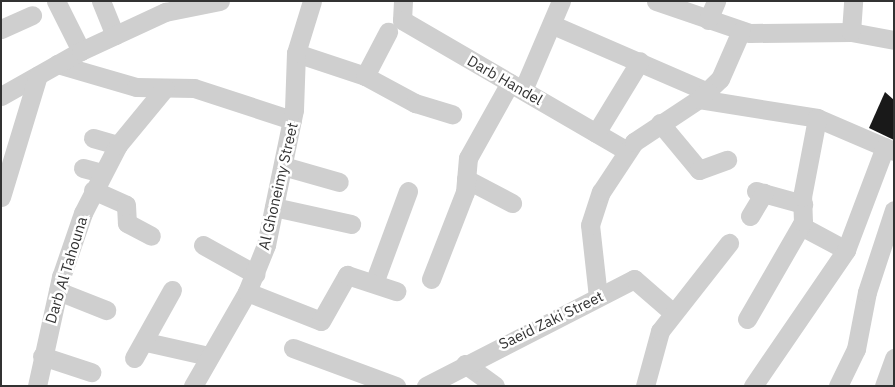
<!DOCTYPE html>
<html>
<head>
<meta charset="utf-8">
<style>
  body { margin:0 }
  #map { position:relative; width:895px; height:387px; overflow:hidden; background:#fff; font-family:"IBM Plex Sans",sans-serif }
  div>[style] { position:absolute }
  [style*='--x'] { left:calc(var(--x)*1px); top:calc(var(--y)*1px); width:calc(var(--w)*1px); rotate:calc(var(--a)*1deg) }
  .building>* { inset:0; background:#191919 }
  .minor>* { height:19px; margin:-9.5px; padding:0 9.5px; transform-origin:9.5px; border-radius:9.5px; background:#cfcfcf }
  span { translate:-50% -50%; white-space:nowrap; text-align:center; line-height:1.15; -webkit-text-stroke:5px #fff; paint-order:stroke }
  .street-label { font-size:15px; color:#323232 }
  .frame { position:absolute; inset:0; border:2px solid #323232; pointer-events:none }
</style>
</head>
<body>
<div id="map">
  <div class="building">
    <i style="clip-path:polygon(885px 92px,894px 100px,894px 140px,869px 128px)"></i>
  </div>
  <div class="minor">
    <i style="--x:56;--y:1;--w:56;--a:63.4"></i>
    <i style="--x:101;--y:1;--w:37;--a:68"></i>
    <i style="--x:403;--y:1;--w:19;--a:93"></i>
    <i style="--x:402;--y:20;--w:260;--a:30.2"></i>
    <i style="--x:656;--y:1;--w:99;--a:18.8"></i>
    <i style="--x:750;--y:33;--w:101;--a:-0.6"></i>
    <i style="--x:851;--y:32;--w:44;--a:10.5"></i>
    <i style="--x:708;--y:20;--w:21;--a:-67"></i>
    <i style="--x:553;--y:25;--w:169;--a:23.4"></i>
    <i style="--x:1;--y:29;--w:34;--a:-24"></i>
    <i style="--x:851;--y:32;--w:31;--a:-86"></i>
    <i style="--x:296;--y:53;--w:73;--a:18.4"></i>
    <i style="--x:365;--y:76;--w:57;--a:28.4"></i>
    <i style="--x:415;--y:103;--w:39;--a:17"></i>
    <i style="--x:57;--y:64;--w:82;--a:16.2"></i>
    <i style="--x:136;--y:87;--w:58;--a:1"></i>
    <i style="--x:194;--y:88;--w:103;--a:18.1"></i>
    <i style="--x:365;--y:76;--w:50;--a:-62.4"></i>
    <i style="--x:523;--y:90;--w:97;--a:-66.9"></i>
    <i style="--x:1;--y:96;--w:92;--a:-29.4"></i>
    <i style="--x:81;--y:51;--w:93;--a:-24.9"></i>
    <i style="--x:165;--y:12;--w:56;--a:-11.3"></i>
    <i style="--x:699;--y:99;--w:120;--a:9.1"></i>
    <i style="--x:817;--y:118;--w:84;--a:23.2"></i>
    <i style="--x:660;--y:123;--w:61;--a:50.3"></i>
    <i style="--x:699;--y:170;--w:30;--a:-20"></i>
    <i style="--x:596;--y:133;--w:84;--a:-58.6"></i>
    <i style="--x:93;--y:138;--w:26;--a:16"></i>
    <i style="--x:283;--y:166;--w:58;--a:15.9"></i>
    <i style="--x:83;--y:168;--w:20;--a:15"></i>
    <i style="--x:466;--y:179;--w:52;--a:27.6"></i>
    <i style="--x:93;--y:190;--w:36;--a:24"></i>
    <i style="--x:126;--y:205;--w:18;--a:87"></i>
    <i style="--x:127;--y:223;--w:27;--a:28"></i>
    <i style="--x:756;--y:191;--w:49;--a:15.5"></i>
    <i style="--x:1;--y:197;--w:127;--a:-73.1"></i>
    <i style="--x:274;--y:207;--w:79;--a:12.4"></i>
    <i style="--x:750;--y:216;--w:27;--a:-59"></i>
    <i style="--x:801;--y:226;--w:51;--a:28.1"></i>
    <i style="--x:203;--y:245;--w:60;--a:29.1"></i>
    <i style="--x:431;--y:279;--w:93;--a:-68.7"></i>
    <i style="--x:465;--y:192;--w:34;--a:-85"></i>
    <i style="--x:468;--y:158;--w:86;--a:-60.8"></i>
    <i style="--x:374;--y:283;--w:98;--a:-69.7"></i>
    <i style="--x:58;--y:291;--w:52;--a:21.6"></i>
    <i style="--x:247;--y:292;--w:79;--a:21.4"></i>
    <i style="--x:321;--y:321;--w:53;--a:-60.5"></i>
    <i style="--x:347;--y:275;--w:52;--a:18.1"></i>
    <i style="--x:598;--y:297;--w:72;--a:-96.3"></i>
    <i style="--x:590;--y:225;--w:35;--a:-72"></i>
    <i style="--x:601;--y:192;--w:60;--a:-56.6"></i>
    <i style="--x:634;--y:142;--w:78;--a:-33.5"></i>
    <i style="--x:699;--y:99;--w:29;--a:-44"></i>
    <i style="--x:720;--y:79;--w:52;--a:-66.4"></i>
    <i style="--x:747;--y:319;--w:112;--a:-60"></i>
    <i style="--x:803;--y:222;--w:25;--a:-92"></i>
    <i style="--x:802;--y:197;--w:80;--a:-79.2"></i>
    <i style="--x:146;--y:342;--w:64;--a:12.7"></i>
    <i style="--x:293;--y:348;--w:110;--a:20.3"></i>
    <i style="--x:42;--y:356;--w:52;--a:18.1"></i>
    <i style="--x:134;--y:358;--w:78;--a:-60.8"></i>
    <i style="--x:465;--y:364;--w:37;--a:36"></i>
    <i style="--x:37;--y:386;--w:112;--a:-77.6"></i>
    <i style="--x:61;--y:277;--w:68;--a:-71"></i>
    <i style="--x:83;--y:213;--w:76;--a:-62.8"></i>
    <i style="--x:118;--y:145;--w:74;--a:-50.5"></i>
    <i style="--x:193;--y:386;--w:108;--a:-60.1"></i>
    <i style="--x:247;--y:292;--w:51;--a:-68"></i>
    <i style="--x:266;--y:245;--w:138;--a:-78.3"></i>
    <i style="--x:294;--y:110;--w:57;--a:-88"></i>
    <i style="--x:296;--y:53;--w:54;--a:-72.9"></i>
    <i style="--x:426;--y:386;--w:234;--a:-27.2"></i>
    <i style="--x:634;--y:279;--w:49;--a:40.9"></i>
    <i style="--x:645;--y:386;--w:57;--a:-74.7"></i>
    <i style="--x:660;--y:331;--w:112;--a:-51.9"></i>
    <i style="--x:753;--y:386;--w:165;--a:-55.6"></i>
    <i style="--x:846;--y:250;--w:110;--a:-69.3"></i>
    <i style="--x:838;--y:386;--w:41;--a:-64.1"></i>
    <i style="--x:856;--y:349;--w:58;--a:-79.1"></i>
    <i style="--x:867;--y:292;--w:86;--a:-71.8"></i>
    <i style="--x:884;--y:386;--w:30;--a:-70"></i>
  </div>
  <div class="street-label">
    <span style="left:505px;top:80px;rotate:30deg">Darb Handel</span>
    <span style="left:278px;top:186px;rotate:-77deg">Al Ghoneimy Street</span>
    <span style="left:66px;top:270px;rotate:-73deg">Darb Al Tahouna</span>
    <span style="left:551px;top:320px;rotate:-26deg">Saeid Zaki Street</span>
  </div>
  <div class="frame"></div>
</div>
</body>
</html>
